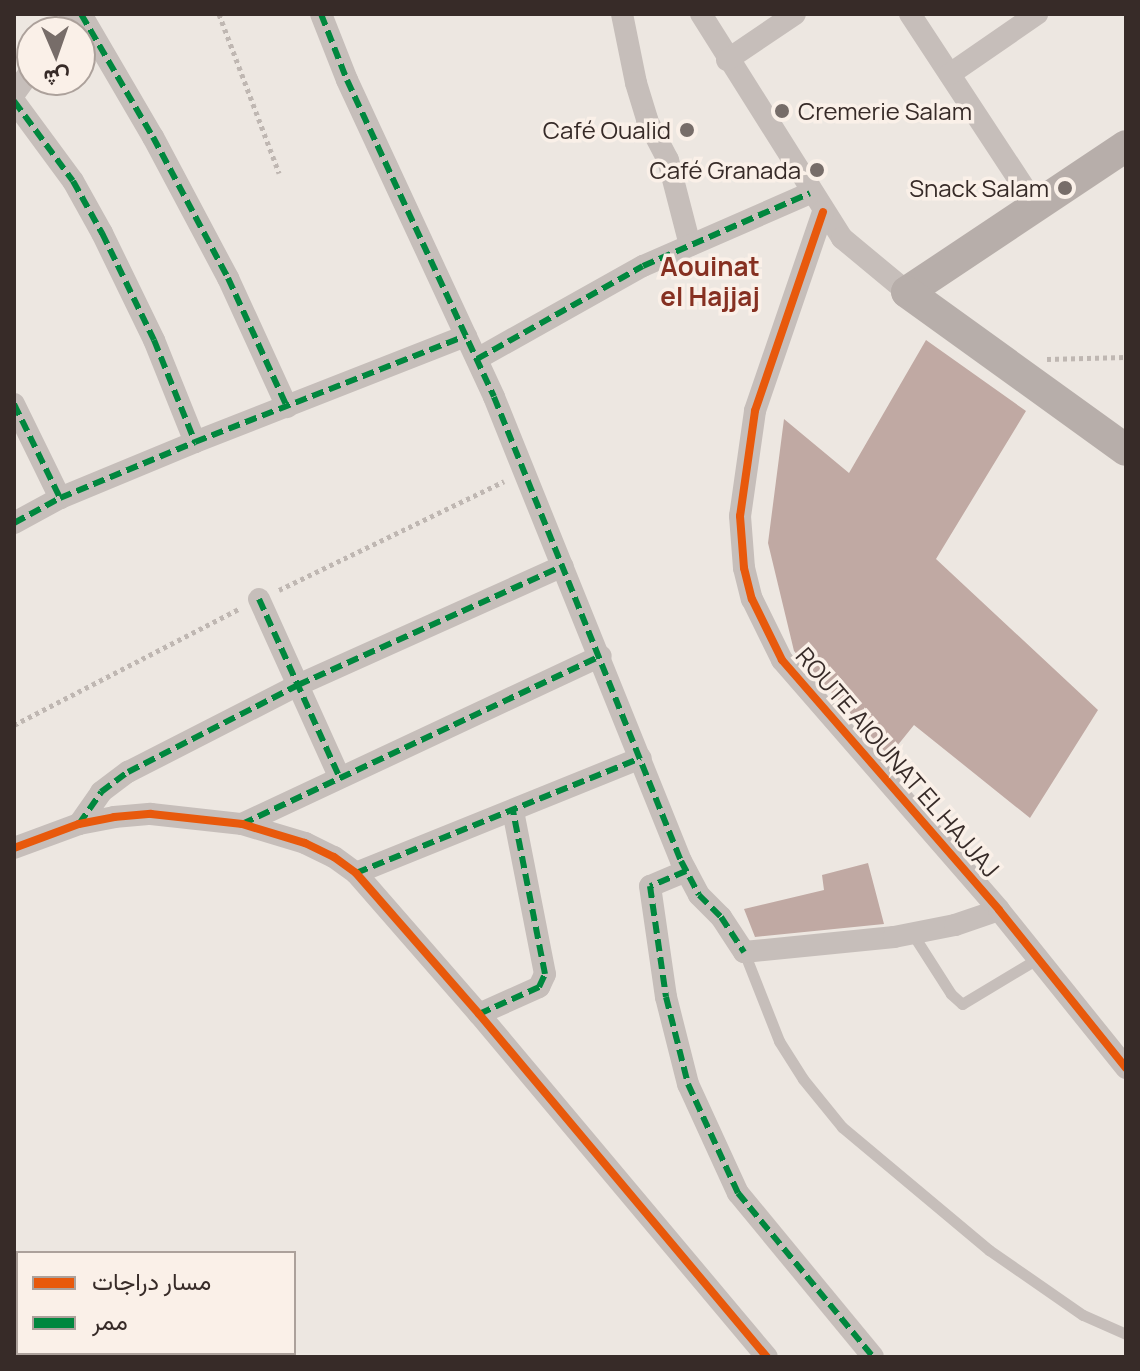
<!DOCTYPE html>
<html>
<head>
<meta charset="utf-8">
<style>
  body { margin:0 }
  #map { position:relative; width:1140px; height:1371px; overflow:hidden; background:#ede7e1; font-family:Manrope,Vazirmatn,sans-serif }
  div>[style] { position:absolute }
  [style*='--x'] { left:calc(var(--x)*1px); top:calc(var(--y)*1px); width:calc(var(--w)*1px); rotate:calc(var(--a)*1deg) }
  .building>* { inset:0; background:#c0a9a3 }
  .path>* { height:5px; margin-top:-2.5px; transform-origin:0; background:repeating-linear-gradient(90deg,#bfb7b2 0 4px,transparent 0 8px) }
  .lane>* { height:11px; margin:-5.5px; padding:0 5.5px; transform-origin:5.5px; border-radius:5.5px; background:#c6beba }
  .street>* { height:22px; margin:-11px; padding:0 11px; transform-origin:11px; border-radius:11px; background:#c6beba }
  .secondary>* { height:32px; margin:-16px; padding:0 16px; transform-origin:16px; border-radius:16px; background:#b7aeaa }
  .quiet>* { height:6px; margin-top:-3px; transform-origin:0; background:repeating-linear-gradient(90deg,#00873e 0 12px,transparent 0 18px) }
  .cycleway>* { height:8px; margin:-4px; padding:0 4px; transform-origin:4px; border-radius:4px; background:#e8590c }
  .dots>* { width:22px; height:22px; translate:-50% -50%; box-sizing:border-box; border:4px solid #faf0e8; border-radius:50% }
  span { translate:-50% -50%; white-space:nowrap; text-align:center; line-height:1.15; -webkit-text-stroke:7px #faf0e8; paint-order:stroke }
  .poi-label { font-size:24px; color:#372b28 }
  .left { translate:0 -50%; text-align:left }
  .right { translate:-100% -50%; text-align:right }
  .street-label { font-size:24px; color:#372b28 }
  .neighbourhood-label { font-size:26px; color:#863021; font-weight:700 }
  .frame { position:absolute; inset:0; border:16px solid #372b28; pointer-events:none }
  .legend { position:absolute; left:16px; top:1251px; width:280px; height:104px; box-sizing:border-box; background:#faf0e8; border:2px solid #aca19b; margin:0; padding:10px 14px; list-style:none; font-size:24px; color:#372b28 }
  .legend li { display:flex; align-items:center; gap:16px; height:40px }
  .legend b { width:40px; border:2px solid #aca19b }
  .north { position:absolute; left:16px; top:16px; width:80px; height:80px; box-sizing:border-box; background:#faf0e8; border:2px solid #aca19b; border-radius:50%; rotate:178deg; font-size:22px; font-weight:700; line-height:32px; text-align:center; color:#372b28 }
  .north::after { content:''; display:block; margin:auto; width:28px; height:36px; background:#776d69; clip-path:polygon(50% 0,100% 100%,50% 72%,0 100%) }
</style>
</head>
<body>
<div id="map">
  <div class="building">
    <i style="clip-path:polygon(926px 340px,1026px 411px,936px 559px,1098px 710px,1030px 818px,914px 725px,889px 756px,794px 651px,768px 543px,784px 419px,849px 473px)"></i>
    <i style="clip-path:polygon(868px 863px,884px 924px,755px 937px,744px 909px,824px 890px,822px 875px)"></i>
  </div>
  <div class="path">
    <i style="--x:219;--y:14;--w:170;--a:69.3"></i>
    <i style="--x:1047;--y:359;--w:79;--a:-1.5"></i>
    <i style="--x:279;--y:590;--w:250;--a:-25.8"></i>
    <i style="--x:14;--y:725;--w:255;--a:-27.3"></i>
  </div>
  <div class="lane">
    <i style="--x:912;--y:933;--w:72;--a:57.4"></i>
    <i style="--x:951;--y:994;--w:15;--a:42"></i>
    <i style="--x:962;--y:1004;--w:87;--a:-31"></i>
    <i style="--x:744;--y:952;--w:96;--a:68.5"></i>
    <i style="--x:779;--y:1041;--w:45;--a:57.7"></i>
    <i style="--x:803;--y:1079;--w:62;--a:50.9"></i>
    <i style="--x:842;--y:1127;--w:192;--a:39.9"></i>
    <i style="--x:989;--y:1250;--w:114;--a:34.7"></i>
    <i style="--x:1083;--y:1315;--w:47;--a:23.8"></i>
  </div>
  <div class="street">
    <i style="--x:81;--y:14;--w:143;--a:59.7"></i>
    <i style="--x:153;--y:137;--w:160;--a:62"></i>
    <i style="--x:228;--y:278;--w:142;--a:65.4"></i>
    <i style="--x:321;--y:14;--w:71;--a:68.5"></i>
    <i style="--x:347;--y:80;--w:349;--a:65.1"></i>
    <i style="--x:494;--y:397;--w:500;--a:68.05"></i>
    <i style="--x:681;--y:861;--w:38;--a:62"></i>
    <i style="--x:699;--y:895;--w:31;--a:45"></i>
    <i style="--x:721;--y:917;--w:42;--a:56.7"></i>
    <i style="--x:744;--y:952;--w:151;--a:-5.7"></i>
    <i style="--x:894;--y:937;--w:62;--a:-11.1"></i>
    <i style="--x:955;--y:925;--w:46;--a:-18.8"></i>
    <i style="--x:622;--y:14;--w:70;--a:78.5"></i>
    <i style="--x:636;--y:83;--w:39;--a:73"></i>
    <i style="--x:647;--y:120;--w:45;--a:62.3"></i>
    <i style="--x:668;--y:160;--w:88;--a:75.5"></i>
    <i style="--x:701;--y:14;--w:265;--a:57.8"></i>
    <i style="--x:842;--y:238;--w:85;--a:39.7"></i>
    <i style="--x:910;--y:14;--w:230;--a:56.7"></i>
    <i style="--x:61;--y:32;--w:23;--a:-52"></i>
    <i style="--x:727;--y:60;--w:82;--a:-34.1"></i>
    <i style="--x:950;--y:74;--w:106;--a:-34.6"></i>
    <i style="--x:14;--y:94;--w:31;--a:-54"></i>
    <i style="--x:14;--y:101;--w:99;--a:53.6"></i>
    <i style="--x:73;--y:181;--w:60;--a:60.9"></i>
    <i style="--x:102;--y:233;--w:119;--a:64.1"></i>
    <i style="--x:154;--y:340;--w:110;--a:68.1"></i>
    <i style="--x:823;--y:212;--w:210;--a:108.9"></i>
    <i style="--x:755;--y:411;--w:106;--a:98.1"></i>
    <i style="--x:740;--y:516;--w:52;--a:85.6"></i>
    <i style="--x:744;--y:568;--w:32;--a:76"></i>
    <i style="--x:752;--y:599;--w:68;--a:63.8"></i>
    <i style="--x:782;--y:660;--w:331;--a:49"></i>
    <i style="--x:999;--y:910;--w:203;--a:51.2"></i>
    <i style="--x:477;--y:359;--w:190;--a:-29.3"></i>
    <i style="--x:643;--y:266;--w:182;--a:-23.6"></i>
    <i style="--x:14;--y:404;--w:105;--a:63.9"></i>
    <i style="--x:14;--y:523;--w:52;--a:-28.5"></i>
    <i style="--x:60;--y:498;--w:146;--a:-22.5"></i>
    <i style="--x:195;--y:442;--w:291;--a:-21.4"></i>
    <i style="--x:259;--y:599;--w:196;--a:65.7"></i>
    <i style="--x:79;--y:824;--w:39;--a:-55"></i>
    <i style="--x:101;--y:792;--w:34;--a:-37"></i>
    <i style="--x:128;--y:772;--w:191;--a:-27.1"></i>
    <i style="--x:298;--y:685;--w:290;--a:-24.2"></i>
    <i style="--x:242;--y:824;--w:396;--a:-25.1"></i>
    <i style="--x:14;--y:848;--w:69;--a:-20.3"></i>
    <i style="--x:79;--y:824;--w:36;--a:-11"></i>
    <i style="--x:114;--y:817;--w:37;--a:-5"></i>
    <i style="--x:151;--y:814;--w:92;--a:6.3"></i>
    <i style="--x:242;--y:824;--w:66;--a:16.8"></i>
    <i style="--x:305;--y:843;--w:32;--a:26"></i>
    <i style="--x:334;--y:857;--w:27;--a:36"></i>
    <i style="--x:356;--y:873;--w:187;--a:48.9"></i>
    <i style="--x:479;--y:1014;--w:448;--a:50"></i>
    <i style="--x:686;--y:871;--w:39;--a:157"></i>
    <i style="--x:650;--y:886;--w:112;--a:81.8"></i>
    <i style="--x:666;--y:997;--w:90;--a:75.8"></i>
    <i style="--x:688;--y:1084;--w:120;--a:65.4"></i>
    <i style="--x:738;--y:1193;--w:212;--a:50.5"></i>
    <i style="--x:356;--y:873;--w:307;--a:-22"></i>
    <i style="--x:479;--y:1014;--w:66;--a:-24.2"></i>
    <i style="--x:539;--y:987;--w:14;--a:-65"></i>
    <i style="--x:545;--y:974;--w:166;--a:-101.1"></i>
    <i style="--x:14;--y:1355;--w:5;--a:22"></i>
  </div>
  <div class="secondary">
    <i style="--x:1126;--y:146;--w:263;--a:146.3"></i>
    <i style="--x:907;--y:292;--w:270;--a:35.8"></i>
  </div>
  <div class="quiet">
    <i style="--x:81;--y:14;--w:143;--a:59.7"></i>
    <i style="--x:153;--y:137;--w:160;--a:62"></i>
    <i style="--x:228;--y:278;--w:142;--a:65.4"></i>
    <i style="--x:321;--y:14;--w:71;--a:68.5"></i>
    <i style="--x:347;--y:80;--w:349;--a:65.1"></i>
    <i style="--x:494;--y:397;--w:500;--a:68.05"></i>
    <i style="--x:681;--y:861;--w:38;--a:62"></i>
    <i style="--x:699;--y:895;--w:31;--a:45"></i>
    <i style="--x:721;--y:917;--w:42;--a:56.7"></i>
    <i style="--x:14;--y:101;--w:99;--a:53.6"></i>
    <i style="--x:73;--y:181;--w:60;--a:60.9"></i>
    <i style="--x:102;--y:233;--w:119;--a:64.1"></i>
    <i style="--x:154;--y:340;--w:110;--a:68.1"></i>
    <i style="--x:477;--y:359;--w:190;--a:-29.3"></i>
    <i style="--x:643;--y:266;--w:182;--a:-23.6"></i>
    <i style="--x:14;--y:404;--w:105;--a:63.9"></i>
    <i style="--x:14;--y:523;--w:52;--a:-28.5"></i>
    <i style="--x:60;--y:498;--w:146;--a:-22.5"></i>
    <i style="--x:195;--y:442;--w:291;--a:-21.4"></i>
    <i style="--x:259;--y:599;--w:196;--a:65.7"></i>
    <i style="--x:79;--y:824;--w:39;--a:-55"></i>
    <i style="--x:101;--y:792;--w:34;--a:-37"></i>
    <i style="--x:128;--y:772;--w:191;--a:-27.1"></i>
    <i style="--x:298;--y:685;--w:290;--a:-24.2"></i>
    <i style="--x:242;--y:824;--w:396;--a:-25.1"></i>
    <i style="--x:686;--y:871;--w:39;--a:157"></i>
    <i style="--x:650;--y:886;--w:112;--a:81.8"></i>
    <i style="--x:666;--y:997;--w:90;--a:75.8"></i>
    <i style="--x:688;--y:1084;--w:120;--a:65.4"></i>
    <i style="--x:738;--y:1193;--w:212;--a:50.5"></i>
    <i style="--x:356;--y:873;--w:307;--a:-22"></i>
    <i style="--x:479;--y:1014;--w:66;--a:-24.2"></i>
    <i style="--x:539;--y:987;--w:14;--a:-65"></i>
    <i style="--x:545;--y:974;--w:166;--a:-101.1"></i>
  </div>
  <div class="cycleway">
    <i style="--x:823;--y:212;--w:210;--a:108.9"></i>
    <i style="--x:755;--y:411;--w:106;--a:98.1"></i>
    <i style="--x:740;--y:516;--w:52;--a:85.6"></i>
    <i style="--x:744;--y:568;--w:32;--a:76"></i>
    <i style="--x:752;--y:599;--w:68;--a:63.8"></i>
    <i style="--x:782;--y:660;--w:331;--a:49"></i>
    <i style="--x:999;--y:910;--w:203;--a:51.2"></i>
    <i style="--x:14;--y:848;--w:69;--a:-20.3"></i>
    <i style="--x:79;--y:824;--w:36;--a:-11"></i>
    <i style="--x:114;--y:817;--w:37;--a:-5"></i>
    <i style="--x:151;--y:814;--w:92;--a:6.3"></i>
    <i style="--x:242;--y:824;--w:66;--a:16.8"></i>
    <i style="--x:305;--y:843;--w:32;--a:26"></i>
    <i style="--x:334;--y:857;--w:27;--a:36"></i>
    <i style="--x:356;--y:873;--w:187;--a:48.9"></i>
    <i style="--x:479;--y:1014;--w:448;--a:50"></i>
  </div>
  <div class="dots">
    <i style="left:782px;top:111px;background:#776d69"></i>
    <i style="left:687px;top:130px;background:#776d69"></i>
    <i style="left:817px;top:170px;background:#776d69"></i>
    <i style="left:1065px;top:188px;background:#776d69"></i>
  </div>
  <div class="poi-label">
    <span class="left" style="left:798px;top:111px">Cremerie Salam</span>
    <span class="right" style="left:671px;top:130px">Café Oualid</span>
    <span class="right" style="left:801px;top:170px">Café Granada</span>
    <span class="right" style="left:1049px;top:188px">Snack Salam</span>
  </div>
  <div class="street-label">
    <span style="left:898px;top:762px;rotate:49deg">ROUTE AIOUNAT EL HAJJAJ</span>
  </div>
  <div class="neighbourhood-label">
    <span style="left:710px;top:282px">Aouinat<br>el Hajjaj</span>
  </div>
  <div class="frame"></div>
  <ul class="legend">
  <li><b style="height:10px;background:#e8590c"></b>مسار دراجات</li>
  <li><b style="height:10px;background:#00873e"></b>ممر</li>
  </ul>
  <div class="north">ش</div>
</div>
</body>
</html>
